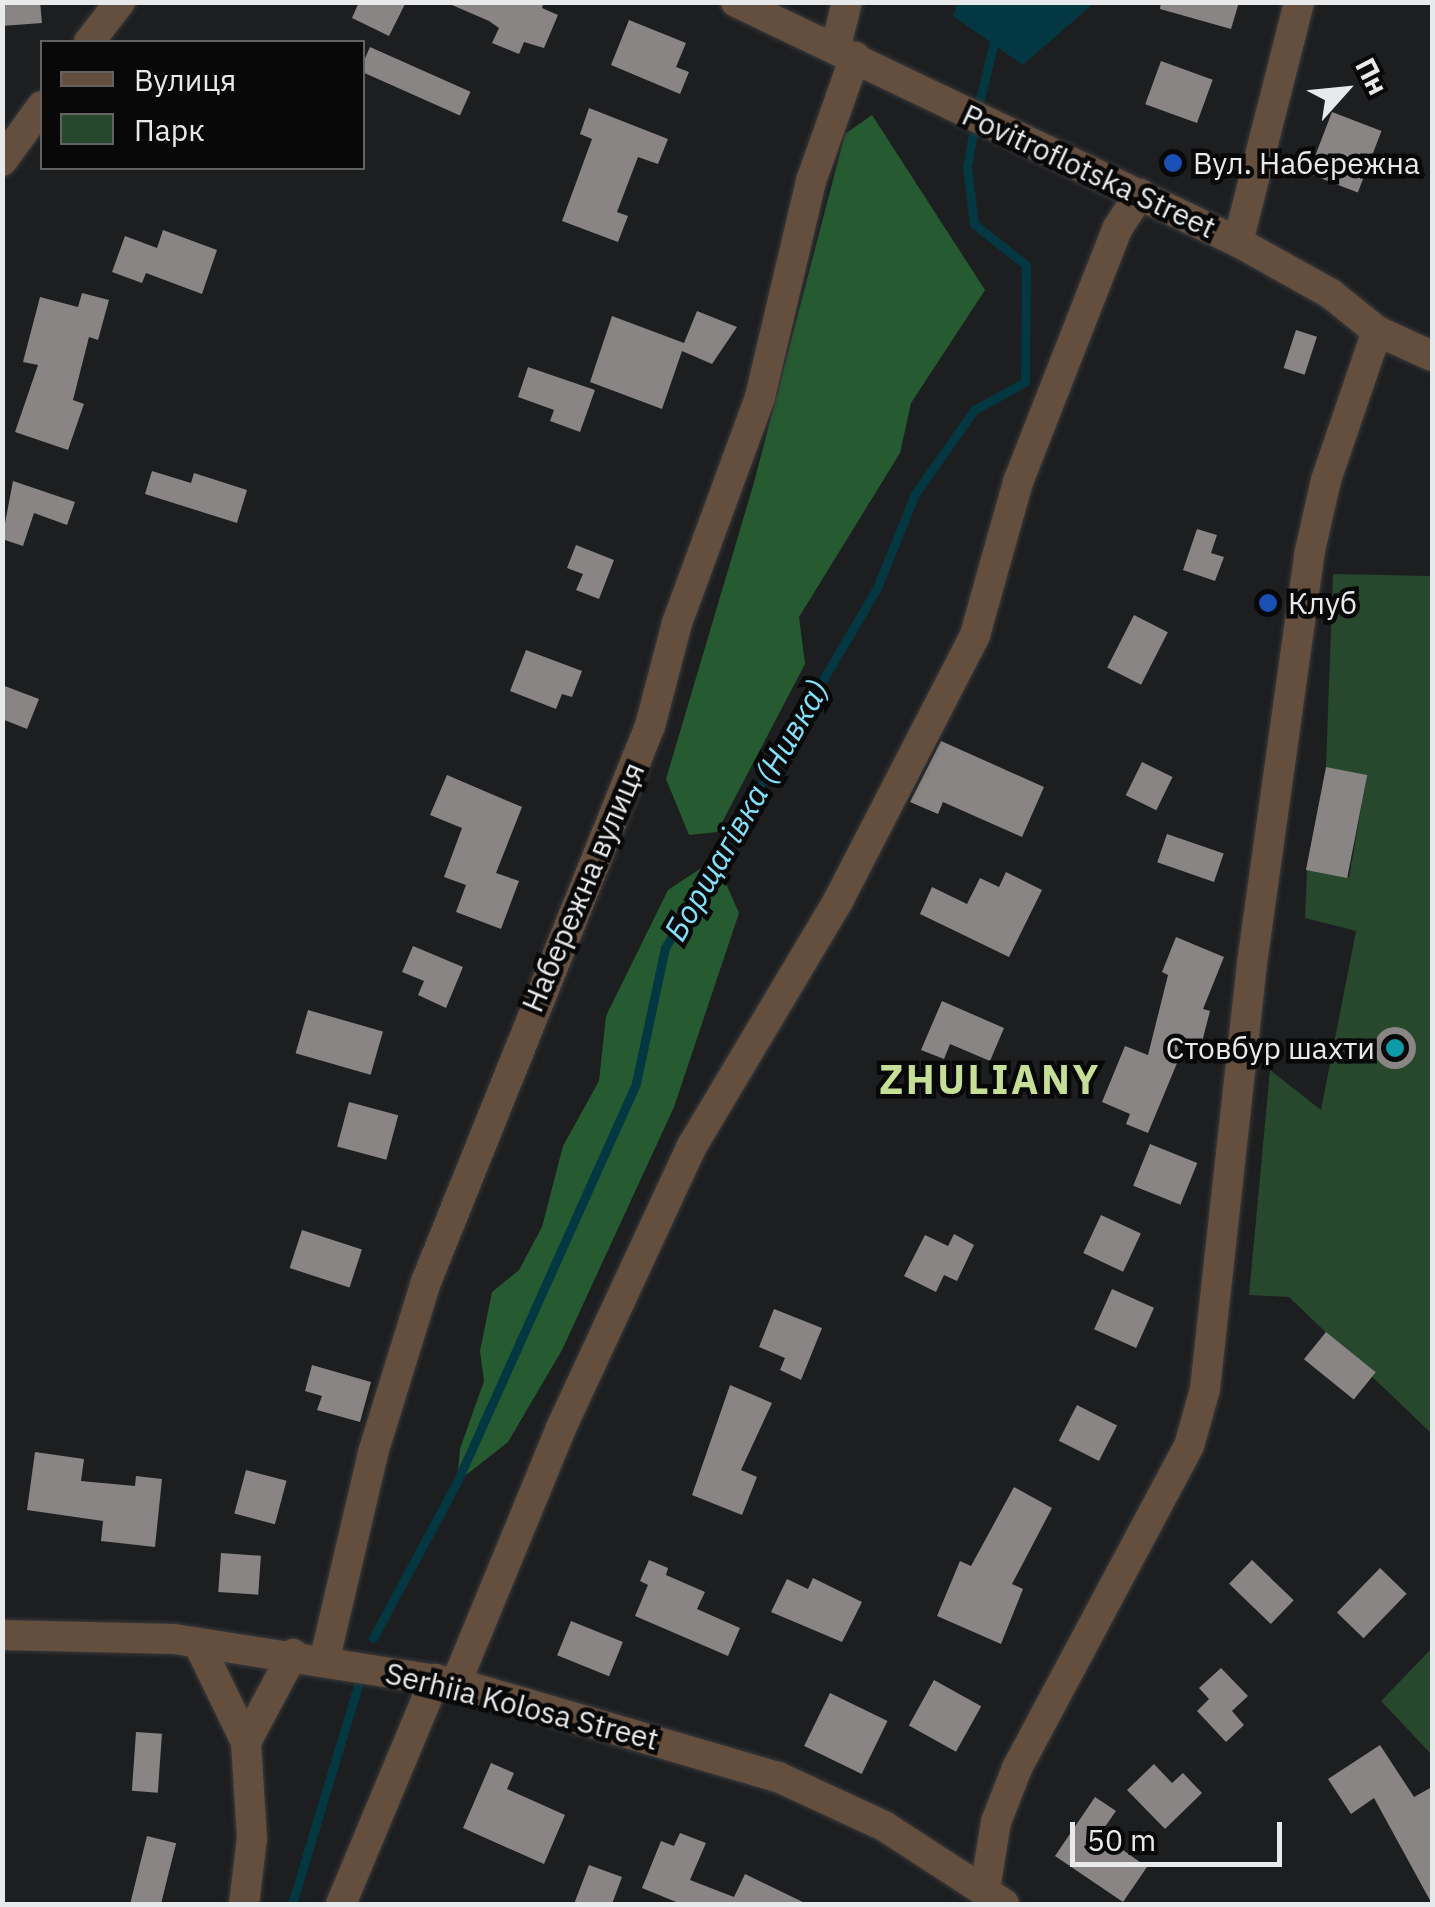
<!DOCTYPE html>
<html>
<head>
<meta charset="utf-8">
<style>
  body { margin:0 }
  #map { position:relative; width:1435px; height:1907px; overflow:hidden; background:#1d1e20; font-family:"IBM Plex Sans",sans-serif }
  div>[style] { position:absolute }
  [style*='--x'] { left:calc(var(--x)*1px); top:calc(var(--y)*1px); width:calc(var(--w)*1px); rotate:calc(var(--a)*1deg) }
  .green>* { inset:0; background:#27482d }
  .forest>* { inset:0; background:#265b32 }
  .water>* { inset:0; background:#033742 }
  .stream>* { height:9px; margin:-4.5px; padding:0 4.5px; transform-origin:4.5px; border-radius:4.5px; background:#033742 }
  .building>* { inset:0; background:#898584; transform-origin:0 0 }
  .round { border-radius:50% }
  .roads { filter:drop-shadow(0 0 2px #393a3c) drop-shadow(0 0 2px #393a3c) }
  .minor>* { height:30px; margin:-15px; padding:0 15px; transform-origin:15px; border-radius:15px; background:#644e3d }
  .dots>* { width:28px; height:28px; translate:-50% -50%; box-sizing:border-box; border:5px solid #080809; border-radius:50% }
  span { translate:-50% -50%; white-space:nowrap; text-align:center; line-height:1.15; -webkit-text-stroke:9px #080809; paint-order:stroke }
  .poi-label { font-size:30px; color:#e8e9eb }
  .left { translate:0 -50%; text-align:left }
  .right { translate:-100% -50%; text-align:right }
  .street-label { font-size:30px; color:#e8e9eb }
  .water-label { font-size:32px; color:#84e1fb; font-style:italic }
  .district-label { font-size:40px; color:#c5df96; font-weight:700; letter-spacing:2.5px }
  .frame { position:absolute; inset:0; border:5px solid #e8e9eb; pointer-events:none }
  .legend { position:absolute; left:40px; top:40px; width:325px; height:130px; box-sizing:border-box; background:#080809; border:2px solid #626263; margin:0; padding:12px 18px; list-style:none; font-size:30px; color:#e8e9eb }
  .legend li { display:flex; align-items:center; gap:20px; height:50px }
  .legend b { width:50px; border:2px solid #626263 }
  .north { position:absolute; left:1295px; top:40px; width:100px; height:100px; -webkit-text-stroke:8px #080809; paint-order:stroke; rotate:63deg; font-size:28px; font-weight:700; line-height:40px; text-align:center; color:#e8e9eb }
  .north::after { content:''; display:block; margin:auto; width:35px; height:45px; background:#e8e9eb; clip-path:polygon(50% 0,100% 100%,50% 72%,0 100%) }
  .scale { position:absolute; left:1070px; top:1822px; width:212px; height:45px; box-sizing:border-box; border:5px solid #e8e9eb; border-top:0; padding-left:12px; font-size:30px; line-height:35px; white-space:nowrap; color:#e8e9eb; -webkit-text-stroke:8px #080809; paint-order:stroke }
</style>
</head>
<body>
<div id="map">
  <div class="green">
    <i style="clip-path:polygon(1333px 574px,1432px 576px,1432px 1434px,1289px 1297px,1249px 1295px,1270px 1070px,1321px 1110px,1356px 931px,1305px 918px,1307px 870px,1349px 877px,1367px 775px,1326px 767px)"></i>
    <i style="clip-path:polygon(1432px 1648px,1432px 1755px,1381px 1701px)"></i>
  </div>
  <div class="forest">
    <i style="clip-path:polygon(872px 115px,985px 290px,911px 403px,900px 453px,799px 617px,805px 664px,717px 832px,689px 835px,666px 779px,753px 486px,845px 134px)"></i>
    <i style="clip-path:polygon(715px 859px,739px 913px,674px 1107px,562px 1350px,508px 1442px,457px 1482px,460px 1449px,484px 1381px,480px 1351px,492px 1292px,519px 1270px,542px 1227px,563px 1146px,599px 1081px,606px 1016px,668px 890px)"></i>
  </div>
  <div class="water">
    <i style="clip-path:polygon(957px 3px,957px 2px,1094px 3px,1023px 65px,953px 16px)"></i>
  </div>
  <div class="stream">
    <i style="--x:978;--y:108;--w:77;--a:-76.5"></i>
    <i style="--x:373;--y:1638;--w:177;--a:-61.7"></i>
    <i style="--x:457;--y:1482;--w:437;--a:-65.8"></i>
    <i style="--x:636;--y:1083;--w:138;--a:-77.9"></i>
    <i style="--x:665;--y:948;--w:418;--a:-59.5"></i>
    <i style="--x:877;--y:588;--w:101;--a:-68"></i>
    <i style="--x:915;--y:494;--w:103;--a:-54.9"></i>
    <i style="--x:974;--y:410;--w:58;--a:-28.8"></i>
    <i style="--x:1025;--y:382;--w:117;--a:-89.5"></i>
    <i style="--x:1026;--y:265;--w:66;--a:-141.7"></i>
    <i style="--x:974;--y:224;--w:57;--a:-97"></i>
    <i style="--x:967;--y:167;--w:35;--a:-80"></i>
    <i style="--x:292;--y:1904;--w:229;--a:-73.2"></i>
  </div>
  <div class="building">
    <i style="clip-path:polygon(2px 2px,40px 2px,42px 23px,2px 26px)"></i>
    <i style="clip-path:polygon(359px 2px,406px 2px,389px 36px,352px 18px)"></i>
    <i style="clip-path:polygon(445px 2px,544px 2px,542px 8px,558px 15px,544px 48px,524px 42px,519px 54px,492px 43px,499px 28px,489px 21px)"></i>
    <i style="clip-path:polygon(1161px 2px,1239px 2px,1231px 29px,1160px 9px)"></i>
    <i style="clip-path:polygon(629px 20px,686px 43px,676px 67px,689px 72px,680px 94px,611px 65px)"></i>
    <i style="left:370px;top:47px;width:110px;height:26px;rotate:24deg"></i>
    <i style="left:1161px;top:61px;width:55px;height:46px;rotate:20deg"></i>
    <i style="clip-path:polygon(589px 108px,668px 139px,658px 164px,638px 157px,617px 212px,628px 216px,618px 242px,562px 221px,592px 139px,580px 134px)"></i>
    <i style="left:1332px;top:112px;width:53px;height:66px;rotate:21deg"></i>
    <i style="clip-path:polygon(163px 230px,217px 250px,202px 294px,146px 273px,142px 283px,112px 272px,125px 236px,157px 248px)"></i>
    <i style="clip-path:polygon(82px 293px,109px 300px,98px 340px,89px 337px,73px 400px,84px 404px,68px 450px,15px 432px,38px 365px,23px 362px,40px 297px,78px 307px)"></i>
    <i style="clip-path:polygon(697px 311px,737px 327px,712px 364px,682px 351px,662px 409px,590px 382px,612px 316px,684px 343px)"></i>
    <i style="left:1296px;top:330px;width:22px;height:40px;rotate:18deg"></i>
    <i style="clip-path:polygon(528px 367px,595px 390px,580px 432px,550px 421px,554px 410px,518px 397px)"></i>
    <i style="clip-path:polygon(152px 471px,191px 483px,194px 473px,247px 490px,237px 523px,145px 494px)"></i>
    <i style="clip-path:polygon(13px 481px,75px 502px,67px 525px,34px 513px,23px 546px,2px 539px)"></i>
    <i style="clip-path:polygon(1197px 529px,1217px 535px,1211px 553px,1224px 557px,1215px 581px,1183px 570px)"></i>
    <i style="clip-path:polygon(576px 545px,614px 560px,599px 599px,576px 590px,583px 574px,567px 568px)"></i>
    <i style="left:1134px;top:615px;width:38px;height:59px;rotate:27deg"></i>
    <i style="clip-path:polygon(526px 650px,582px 671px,572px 697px,562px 694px,556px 709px,510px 691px)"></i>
    <i style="clip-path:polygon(2px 685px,39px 699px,27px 729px,2px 719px)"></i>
    <i style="clip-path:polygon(941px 741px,1044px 787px,1022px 837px,943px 802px,938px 814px,910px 802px)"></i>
    <i style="left:1142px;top:762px;width:34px;height:37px;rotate:26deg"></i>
    <i style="left:1326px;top:767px;width:42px;height:105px;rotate:11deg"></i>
    <i style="clip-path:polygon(447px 775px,522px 807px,496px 873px,519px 881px,501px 929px,456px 912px,466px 885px,444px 877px,462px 828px,430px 815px)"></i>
    <i style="left:1167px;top:834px;width:60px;height:30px;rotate:19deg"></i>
    <i style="clip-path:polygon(1006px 872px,1042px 890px,1009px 957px,920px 914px,932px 887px,967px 904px,980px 878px,999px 887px)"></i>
    <i style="clip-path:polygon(1176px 937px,1224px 957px,1203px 1009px,1210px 1011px,1202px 1042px,1187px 1039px,1148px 1133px,1126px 1124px,1130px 1114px,1102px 1102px,1125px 1046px,1148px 1055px,1168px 975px,1162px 972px)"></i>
    <i style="clip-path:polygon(413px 946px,463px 967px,446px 1008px,418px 995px,424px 981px,402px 972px)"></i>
    <i style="clip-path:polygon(942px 1001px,1004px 1028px,990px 1061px,950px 1044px,944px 1059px,921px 1050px)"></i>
    <i style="left:308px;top:1010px;width:78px;height:45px;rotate:16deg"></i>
    <i class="round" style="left:1374px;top:1027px;width:42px;height:42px"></i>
    <i style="left:349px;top:1102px;width:51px;height:46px;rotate:15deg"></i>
    <i style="left:1150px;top:1144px;width:51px;height:45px;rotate:22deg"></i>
    <i style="left:1101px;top:1215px;width:44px;height:42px;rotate:25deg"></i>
    <i style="left:302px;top:1230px;width:63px;height:40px;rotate:18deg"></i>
    <i style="clip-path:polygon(954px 1234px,974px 1245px,957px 1281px,944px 1275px,936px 1292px,904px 1276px,925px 1235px,948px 1246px)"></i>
    <i style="left:1112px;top:1289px;width:46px;height:44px;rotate:24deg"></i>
    <i style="clip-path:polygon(774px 1309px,822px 1328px,801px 1380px,780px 1370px,785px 1358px,759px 1347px)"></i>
    <i style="left:1326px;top:1332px;width:64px;height:35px;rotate:39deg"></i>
    <i style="clip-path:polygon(312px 1365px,371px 1382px,360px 1422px,317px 1410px,322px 1396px,305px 1391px)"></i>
    <i style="clip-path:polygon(730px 1385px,772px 1403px,741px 1470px,757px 1477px,742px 1515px,692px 1495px)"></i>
    <i style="left:1077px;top:1405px;width:45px;height:40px;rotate:27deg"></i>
    <i style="clip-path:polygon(35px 1452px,84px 1459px,81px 1481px,135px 1486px,136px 1476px,162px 1479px,155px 1547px,101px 1541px,103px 1521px,27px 1510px)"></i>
    <i style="left:246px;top:1470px;width:42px;height:45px;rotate:15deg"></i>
    <i style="clip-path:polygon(1014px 1487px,1052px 1508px,1012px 1584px,1023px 1589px,1001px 1644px,937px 1616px,960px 1561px,971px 1566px)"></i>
    <i style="left:221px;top:1553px;width:40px;height:39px;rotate:4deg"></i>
    <i style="clip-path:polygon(649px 1560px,668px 1568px,666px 1575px,705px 1592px,697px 1609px,740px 1628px,728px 1656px,635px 1616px,648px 1585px,640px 1581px)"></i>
    <i style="left:1252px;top:1560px;width:58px;height:33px;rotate:44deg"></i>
    <i style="left:1380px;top:1568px;width:37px;height:62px;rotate:44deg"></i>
    <i style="clip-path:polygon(813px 1578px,862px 1602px,842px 1642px,771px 1612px,787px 1579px,808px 1589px)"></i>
    <i style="left:571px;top:1621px;width:56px;height:37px;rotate:22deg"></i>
    <i style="clip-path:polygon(1221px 1668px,1248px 1696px,1232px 1711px,1244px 1725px,1226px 1742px,1197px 1711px,1209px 1699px,1199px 1688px)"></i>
    <i style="left:934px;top:1680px;width:54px;height:52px;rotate:29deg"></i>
    <i style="left:830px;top:1693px;width:64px;height:59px;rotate:26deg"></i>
    <i style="left:136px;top:1732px;width:26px;height:59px;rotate:4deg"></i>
    <i style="clip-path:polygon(1380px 1745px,1414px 1797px,1432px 1787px,1432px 1904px,1374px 1798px,1351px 1814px,1328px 1779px)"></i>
    <i style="clip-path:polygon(491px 1763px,514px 1773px,507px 1789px,565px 1815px,544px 1864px,463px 1828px)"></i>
    <i style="clip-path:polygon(1154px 1764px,1172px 1783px,1183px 1773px,1202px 1793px,1165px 1829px,1127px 1790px)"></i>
    <i style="clip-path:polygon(1095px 1797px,1116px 1811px,1100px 1834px,1147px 1867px,1123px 1902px,1055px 1856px)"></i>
    <i style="clip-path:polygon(680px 1833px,706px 1843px,690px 1880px,734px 1897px,745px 1874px,807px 1904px,681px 1904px,642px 1888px,661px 1841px,674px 1846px)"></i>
    <i style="left:147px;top:1836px;width:30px;height:70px;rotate:14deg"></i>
    <i style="clip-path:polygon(589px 1865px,622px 1877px,612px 1904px,574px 1904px)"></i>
  </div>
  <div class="roads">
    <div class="minor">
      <i style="--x:736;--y:2;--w:556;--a:25.55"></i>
      <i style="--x:1238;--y:242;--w:107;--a:29.2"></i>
      <i style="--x:1331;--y:294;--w:59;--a:38.8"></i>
      <i style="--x:1377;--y:331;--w:60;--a:24.4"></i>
      <i style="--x:89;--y:42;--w:51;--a:-52.2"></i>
      <i style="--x:836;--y:46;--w:45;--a:-76"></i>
      <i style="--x:2;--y:161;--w:68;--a:-54"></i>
      <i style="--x:1238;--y:242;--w:248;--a:-75.7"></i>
      <i style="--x:2;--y:1635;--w:172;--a:1.3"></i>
      <i style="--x:174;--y:1639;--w:285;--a:8.9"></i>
      <i style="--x:456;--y:1683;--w:335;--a:16.3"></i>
      <i style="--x:778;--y:1777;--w:117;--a:24.8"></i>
      <i style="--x:884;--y:1826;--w:143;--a:33"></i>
      <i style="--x:198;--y:1643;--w:110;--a:64.1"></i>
      <i style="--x:325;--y:1658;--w:211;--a:-76.8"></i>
      <i style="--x:373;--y:1453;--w:179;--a:-72.8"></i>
      <i style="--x:426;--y:1282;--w:599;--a:-68.06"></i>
      <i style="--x:650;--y:726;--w:106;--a:-75.3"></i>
      <i style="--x:677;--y:623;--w:241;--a:-69.8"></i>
      <i style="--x:760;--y:397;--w:222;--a:-76.7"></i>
      <i style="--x:811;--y:181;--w:132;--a:-70.5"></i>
      <i style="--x:456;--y:1683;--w:276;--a:-67.6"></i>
      <i style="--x:561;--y:1428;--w:311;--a:-65.1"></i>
      <i style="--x:692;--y:1146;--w:285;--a:-59.2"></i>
      <i style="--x:838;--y:901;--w:299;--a:-62.7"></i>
      <i style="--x:975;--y:635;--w:159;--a:-74.3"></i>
      <i style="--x:1018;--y:482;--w:272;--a:-68.6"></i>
      <i style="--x:1117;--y:229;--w:42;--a:-56.7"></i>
      <i style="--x:985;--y:1889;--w:68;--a:-80.7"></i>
      <i style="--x:996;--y:1822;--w:58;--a:-68.7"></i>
      <i style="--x:1017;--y:1768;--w:365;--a:-61.9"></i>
      <i style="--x:1189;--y:1446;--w:59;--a:-74.3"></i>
      <i style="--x:1205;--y:1389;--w:429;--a:-83.7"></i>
      <i style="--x:1252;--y:963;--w:412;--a:-82"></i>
      <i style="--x:1309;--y:555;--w:77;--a:-77.2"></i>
      <i style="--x:1326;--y:480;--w:157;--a:-71.1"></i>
      <i style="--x:244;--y:1904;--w:66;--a:-83.1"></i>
      <i style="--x:252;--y:1838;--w:96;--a:-93.6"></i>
      <i style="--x:246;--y:1742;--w:100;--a:-61.9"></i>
      <i style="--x:341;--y:1904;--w:244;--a:-67.3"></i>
    </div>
  </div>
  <div class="dots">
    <i style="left:1173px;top:163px;background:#1a4fb4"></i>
    <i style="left:1268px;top:603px;background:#1a4fb4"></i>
    <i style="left:1395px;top:1048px;background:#0f9aa8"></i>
  </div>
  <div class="poi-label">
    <span class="left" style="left:1193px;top:163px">Вул. Набережна</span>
    <span class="left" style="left:1288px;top:603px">Клуб</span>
    <span class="right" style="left:1375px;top:1048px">Cтовбур шахти</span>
  </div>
  <div class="street-label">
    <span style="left:1089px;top:171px;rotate:25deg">Povitroflotska Street</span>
    <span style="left:583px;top:887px;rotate:-67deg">Набережна вулиця</span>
    <span style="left:522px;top:1706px;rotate:14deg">Serhiia Kolosa Street</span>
  </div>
  <div class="water-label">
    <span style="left:746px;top:810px;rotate:-60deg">Борщагівка (Нивка)</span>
  </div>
  <div class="district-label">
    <span style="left:990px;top:1079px">ZHULIANY</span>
  </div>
  <div class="frame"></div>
  <ul class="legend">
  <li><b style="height:12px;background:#644e3d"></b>Вулиця</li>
  <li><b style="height:28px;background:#27482d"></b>Парк</li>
  </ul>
  <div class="north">Пн</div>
  <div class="scale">50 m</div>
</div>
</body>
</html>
